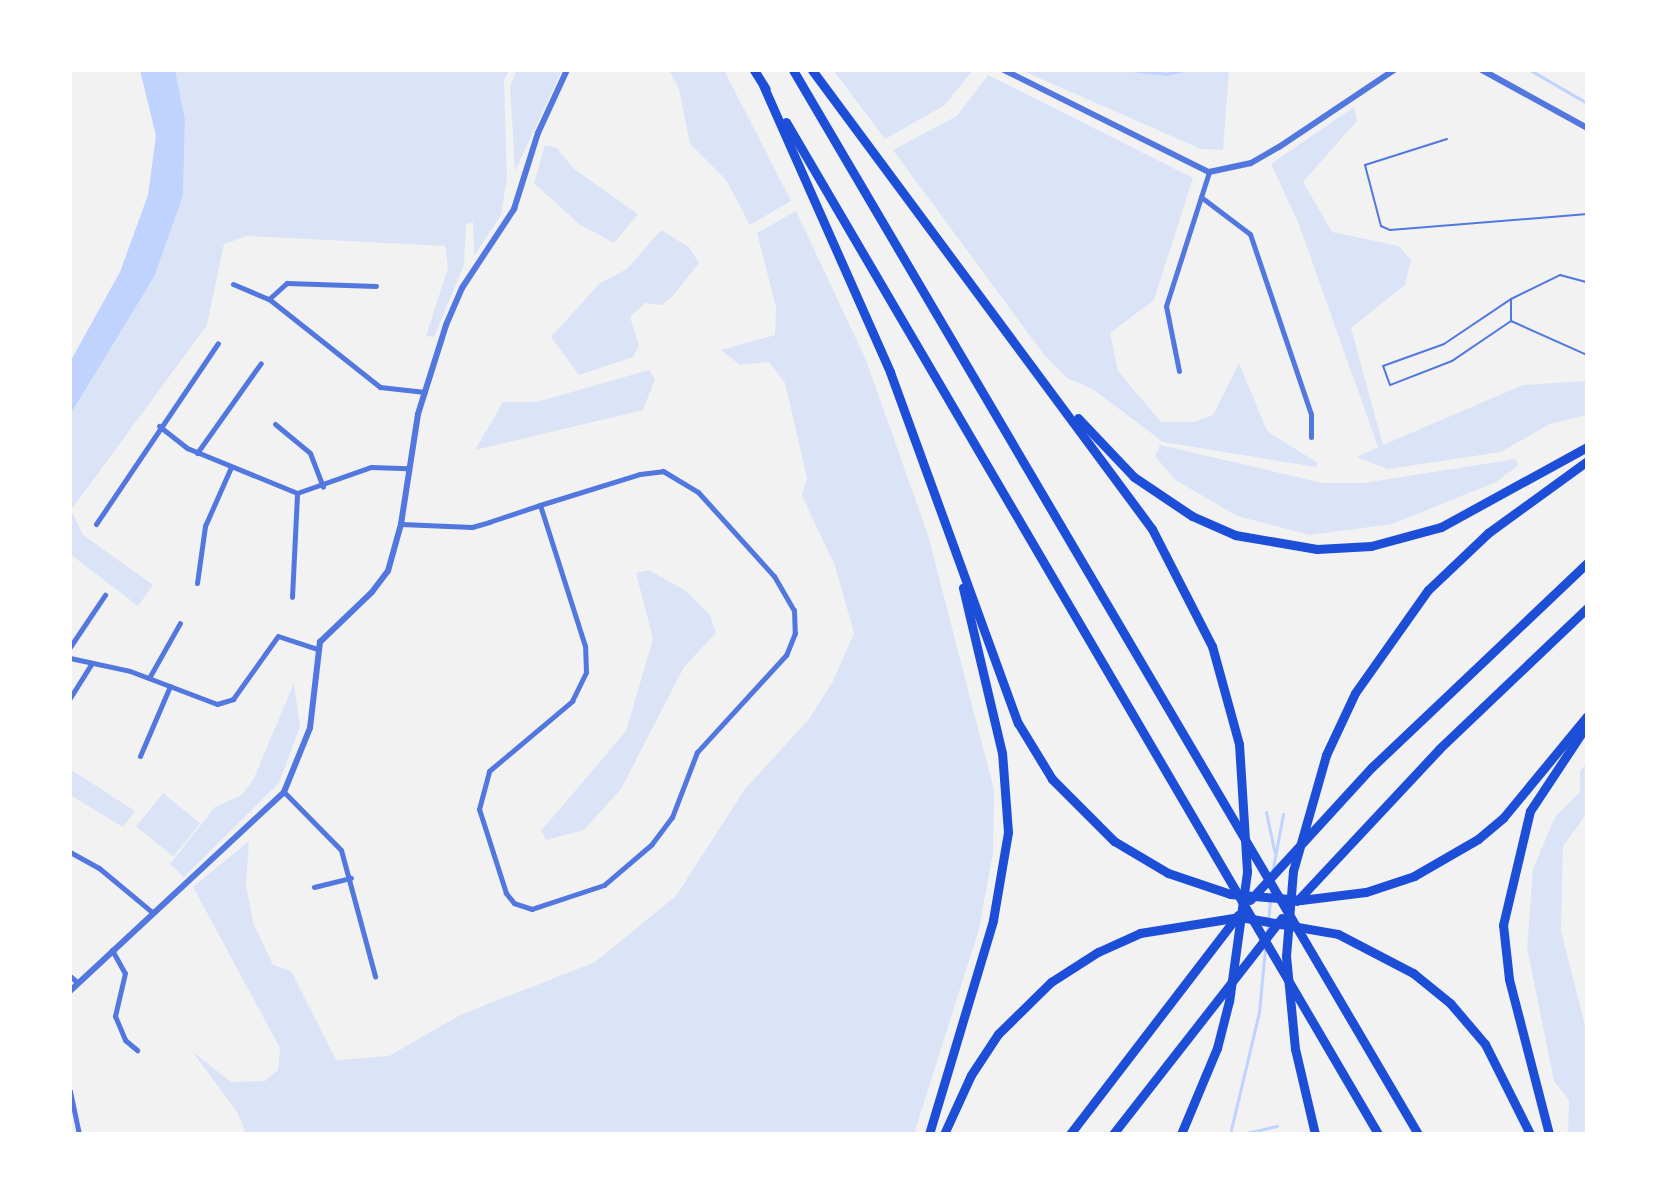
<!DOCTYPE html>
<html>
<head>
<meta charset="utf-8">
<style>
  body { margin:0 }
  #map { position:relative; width:1657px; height:1204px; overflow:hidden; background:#f2f2f2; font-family:"DejaVu Sans",sans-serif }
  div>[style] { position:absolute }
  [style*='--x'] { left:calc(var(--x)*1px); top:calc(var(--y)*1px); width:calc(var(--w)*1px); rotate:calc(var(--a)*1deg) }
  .green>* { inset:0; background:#dbe4f7; transform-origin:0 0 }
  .water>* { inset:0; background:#bfd3fe }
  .stream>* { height:3px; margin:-1.5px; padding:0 1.5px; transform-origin:1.5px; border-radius:1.5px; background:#bfd3fe }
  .service>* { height:2px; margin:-1px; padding:0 1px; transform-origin:1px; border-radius:1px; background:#5277de }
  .minor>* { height:5px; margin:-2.5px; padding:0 2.5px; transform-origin:2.5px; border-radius:2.5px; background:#5277de }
  .tertiary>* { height:6px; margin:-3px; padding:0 3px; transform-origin:3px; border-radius:3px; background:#5277de }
  .motorway>* { height:9px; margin:-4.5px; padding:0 4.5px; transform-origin:4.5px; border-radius:4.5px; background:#1d4ed8 }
  span { translate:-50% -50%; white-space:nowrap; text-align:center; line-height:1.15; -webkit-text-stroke:7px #fff; paint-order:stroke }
  .frame { position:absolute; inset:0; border:72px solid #fff; pointer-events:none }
</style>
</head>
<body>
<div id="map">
  <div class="green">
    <i style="clip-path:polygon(175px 70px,509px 70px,504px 80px,507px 178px,501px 215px,474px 256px,473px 222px,466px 224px,464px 265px,434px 337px,426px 336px,448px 268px,445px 246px,247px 236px,224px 244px,207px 325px,71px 510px,83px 535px,153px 585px,138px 606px,70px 554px,70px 415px,154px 277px,183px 196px,185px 119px)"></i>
    <i style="clip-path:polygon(517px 70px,562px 70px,515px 171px,510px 86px)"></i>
    <i style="clip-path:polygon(669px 70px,724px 70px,791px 201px,750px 225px,726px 180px,690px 144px,679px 89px)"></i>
    <i style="clip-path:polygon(833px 70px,973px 70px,945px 105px,885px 139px)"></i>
    <i style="clip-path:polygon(1021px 70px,1229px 70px,1223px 150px,1201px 149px)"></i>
    <i style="clip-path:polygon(988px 75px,1193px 178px,1154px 300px,1110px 333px,1118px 371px,1161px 422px,1194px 422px,1213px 415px,1239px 363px,1267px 431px,1318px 463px,1316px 467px,1163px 442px,1094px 390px,1067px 378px,1045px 356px,893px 150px,957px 116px)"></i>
    <i style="clip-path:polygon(1354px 107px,1357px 121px,1303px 182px,1332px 232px,1399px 246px,1411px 260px,1405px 285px,1351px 328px,1383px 445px,1523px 385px,1587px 381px,1587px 415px,1550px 424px,1501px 452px,1388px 469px,1357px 457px,1378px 447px,1298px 222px,1271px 164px)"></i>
    <i style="clip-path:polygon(545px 145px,557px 148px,574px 169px,638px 214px,614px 243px,579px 224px,534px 183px)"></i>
    <i style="clip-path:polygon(796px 211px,866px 360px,928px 535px,994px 790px,993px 853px,979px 929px,914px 1134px,246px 1134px,237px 1112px,192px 1051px,231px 1082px,265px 1081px,278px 1070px,280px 1048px,193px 887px,249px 841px,246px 885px,253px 922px,273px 965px,291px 971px,336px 1060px,389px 1056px,460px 1015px,595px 962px,676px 896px,745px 789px,809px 719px,833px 681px,854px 633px,835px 566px,802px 496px,807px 478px,785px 383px,769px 362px,740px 365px,721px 350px,775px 335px,776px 307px,757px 233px)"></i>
    <i style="clip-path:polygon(661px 230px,689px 247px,699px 263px,671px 298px,661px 305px,645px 303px,630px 317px,639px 346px,633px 357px,579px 375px,551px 337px,600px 283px,627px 269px)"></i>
    <i style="clip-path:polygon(649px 370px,655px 379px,643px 410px,475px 450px,503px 402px,537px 402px)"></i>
    <i style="clip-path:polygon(1160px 445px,1323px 483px,1363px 483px,1516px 459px,1518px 466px,1496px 482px,1392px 524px,1310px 535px,1237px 516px,1174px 479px,1155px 456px)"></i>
    <i style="clip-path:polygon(649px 570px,686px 591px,710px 615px,716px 633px,684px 667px,621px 789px,584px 830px,546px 840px,541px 831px,626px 731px,653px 639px,636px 573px)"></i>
    <i style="clip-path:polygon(294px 683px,300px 727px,279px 783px,184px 877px,170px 864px,215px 807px,242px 795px,254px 778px)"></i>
    <i style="clip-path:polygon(1587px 763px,1587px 813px,1563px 846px,1561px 931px,1587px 1033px,1587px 1134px,1568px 1134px,1569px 1100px,1554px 1081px,1527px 948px,1533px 869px,1555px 817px,1580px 792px,1580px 771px)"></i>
    <i style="clip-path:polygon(70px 769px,135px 811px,123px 827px,70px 795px)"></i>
    <i style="left:163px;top:793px;width:48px;height:43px;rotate:39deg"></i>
  </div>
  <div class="water">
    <i style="clip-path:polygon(140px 70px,175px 70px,185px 119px,183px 196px,154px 277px,70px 415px,70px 362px,120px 272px,148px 195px,156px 136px)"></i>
  </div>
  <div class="stream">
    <i style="--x:1130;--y:70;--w:36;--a:6"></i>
    <i style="--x:1166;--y:74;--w:17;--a:-13"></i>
    <i style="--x:1530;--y:70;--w:66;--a:30.1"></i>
    <i style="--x:1266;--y:812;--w:40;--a:78"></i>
    <i style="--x:1272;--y:873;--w:60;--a:-79.4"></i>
    <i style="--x:1267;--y:933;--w:44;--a:-84.8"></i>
    <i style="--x:1230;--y:1134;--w:125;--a:-76.6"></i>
    <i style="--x:1259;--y:1012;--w:64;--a:-84.6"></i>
    <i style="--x:1242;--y:1134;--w:36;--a:-13"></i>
  </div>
  <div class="service">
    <i style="--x:1447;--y:139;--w:86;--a:162.4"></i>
    <i style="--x:1365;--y:165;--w:63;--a:75.3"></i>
    <i style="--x:1381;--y:226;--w:10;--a:24"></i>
    <i style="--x:1390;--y:230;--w:198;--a:-4.6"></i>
    <i style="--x:1511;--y:299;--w:22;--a:90"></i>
    <i style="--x:1511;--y:321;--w:71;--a:145.9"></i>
    <i style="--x:1452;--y:361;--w:66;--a:158.8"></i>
    <i style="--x:1390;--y:385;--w:20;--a:-110"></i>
    <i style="--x:1383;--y:366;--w:65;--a:-19.8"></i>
    <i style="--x:1444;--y:344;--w:81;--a:-33.9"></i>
    <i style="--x:1511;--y:299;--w:55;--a:-26.1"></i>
    <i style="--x:1560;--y:275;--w:28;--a:15"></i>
    <i style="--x:1511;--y:321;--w:83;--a:24.1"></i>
  </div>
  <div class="minor">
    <i style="--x:1201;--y:197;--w:61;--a:37.1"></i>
    <i style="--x:1250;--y:234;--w:190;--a:71.3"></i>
    <i style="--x:1311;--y:414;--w:23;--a:90"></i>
    <i style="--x:233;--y:284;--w:39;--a:23"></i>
    <i style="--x:269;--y:299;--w:142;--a:38.4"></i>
    <i style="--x:380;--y:387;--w:45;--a:6.3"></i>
    <i style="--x:269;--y:299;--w:24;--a:-42"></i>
    <i style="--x:287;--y:283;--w:89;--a:1.9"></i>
    <i style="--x:1179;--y:371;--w:66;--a:-101.3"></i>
    <i style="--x:1166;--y:306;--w:141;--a:-72.2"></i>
    <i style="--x:275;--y:424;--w:45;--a:39.6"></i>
    <i style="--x:310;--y:453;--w:36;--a:69"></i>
    <i style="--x:159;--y:426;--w:36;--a:38"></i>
    <i style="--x:187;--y:448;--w:119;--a:22.2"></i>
    <i style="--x:297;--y:493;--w:78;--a:-19.4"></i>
    <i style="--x:371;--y:467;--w:37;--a:2"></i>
    <i style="--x:197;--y:453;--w:110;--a:-54.6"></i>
    <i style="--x:96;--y:524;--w:218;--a:-56"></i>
    <i style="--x:401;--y:524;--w:71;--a:2.4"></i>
    <i style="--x:472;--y:527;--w:18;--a:-16"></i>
    <i style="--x:489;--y:522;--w:54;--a:-18.4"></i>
    <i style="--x:540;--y:505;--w:105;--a:-17.2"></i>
    <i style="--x:640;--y:474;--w:23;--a:-7"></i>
    <i style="--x:663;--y:471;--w:41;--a:31"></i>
    <i style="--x:698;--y:492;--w:113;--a:47.9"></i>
    <i style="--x:774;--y:576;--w:39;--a:60"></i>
    <i style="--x:794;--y:610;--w:23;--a:88"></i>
    <i style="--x:795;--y:633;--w:24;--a:112"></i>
    <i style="--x:786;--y:655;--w:132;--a:132.5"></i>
    <i style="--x:697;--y:752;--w:70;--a:111"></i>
    <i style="--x:672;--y:817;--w:34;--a:127"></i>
    <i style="--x:652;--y:844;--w:63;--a:139.5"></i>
    <i style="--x:604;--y:885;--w:76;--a:161.6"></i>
    <i style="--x:532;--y:909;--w:19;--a:-162"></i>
    <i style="--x:514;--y:903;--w:13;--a:-129"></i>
    <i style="--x:506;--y:893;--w:88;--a:-107.8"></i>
    <i style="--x:479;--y:809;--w:39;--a:-75"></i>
    <i style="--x:489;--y:771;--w:109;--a:-40.1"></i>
    <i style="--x:572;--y:701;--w:32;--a:-64"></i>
    <i style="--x:586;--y:672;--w:26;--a:-92"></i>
    <i style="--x:585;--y:646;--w:148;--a:-107.7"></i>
    <i style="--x:197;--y:583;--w:58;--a:-82"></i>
    <i style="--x:205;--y:526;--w:64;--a:-66.2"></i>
    <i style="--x:292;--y:597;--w:104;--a:-87.2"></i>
    <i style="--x:70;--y:647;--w:63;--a:-56.1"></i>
    <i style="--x:70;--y:658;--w:61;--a:12.2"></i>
    <i style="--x:130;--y:671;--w:93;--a:20.8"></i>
    <i style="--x:217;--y:704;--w:17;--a:-17"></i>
    <i style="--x:233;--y:699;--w:77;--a:-54.5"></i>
    <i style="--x:278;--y:636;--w:41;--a:18.4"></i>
    <i style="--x:149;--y:678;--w:63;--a:-60.6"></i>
    <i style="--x:70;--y:698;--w:40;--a:-58"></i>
    <i style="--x:140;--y:756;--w:76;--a:-66.8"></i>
    <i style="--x:284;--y:792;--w:81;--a:45.5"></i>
    <i style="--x:341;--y:850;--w:131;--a:74.9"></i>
    <i style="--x:70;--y:852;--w:33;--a:29"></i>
    <i style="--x:99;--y:868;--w:69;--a:39.7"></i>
    <i style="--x:314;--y:887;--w:38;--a:-14"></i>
    <i style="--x:112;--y:950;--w:26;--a:61"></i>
    <i style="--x:125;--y:973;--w:44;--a:103.1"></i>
    <i style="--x:115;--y:1016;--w:26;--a:67"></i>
    <i style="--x:125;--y:1040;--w:16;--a:40"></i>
    <i style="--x:70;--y:976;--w:9;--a:41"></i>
    <i style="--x:70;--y:1091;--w:44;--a:78.2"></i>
  </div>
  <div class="tertiary">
    <i style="--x:1004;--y:70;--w:229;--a:26.5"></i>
    <i style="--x:1209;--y:172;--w:43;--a:-12.1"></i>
    <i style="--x:1251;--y:163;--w:32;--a:-30"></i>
    <i style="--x:1279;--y:147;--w:138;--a:-33.8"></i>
    <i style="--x:1482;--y:70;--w:120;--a:28.9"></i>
    <i style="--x:70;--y:991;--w:292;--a:-42.9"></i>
    <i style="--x:284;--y:792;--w:69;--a:-67.9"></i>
    <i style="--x:310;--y:728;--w:87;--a:-83.4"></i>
    <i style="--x:320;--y:642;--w:72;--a:-43.9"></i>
    <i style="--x:372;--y:592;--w:26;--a:-53"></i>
    <i style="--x:388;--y:571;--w:49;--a:-74.5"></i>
    <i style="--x:401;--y:524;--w:111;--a:-81.2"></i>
    <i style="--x:418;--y:414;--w:93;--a:-72.5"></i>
    <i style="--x:446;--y:325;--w:40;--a:-66.6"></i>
    <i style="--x:462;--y:288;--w:95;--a:-56.6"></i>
    <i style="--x:514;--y:209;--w:80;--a:-72.5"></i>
    <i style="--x:538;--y:133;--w:69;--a:-65.3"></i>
  </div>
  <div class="motorway">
    <i style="--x:754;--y:70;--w:22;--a:58"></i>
    <i style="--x:793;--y:70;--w:1234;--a:59.57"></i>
    <i style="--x:812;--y:70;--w:571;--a:53.47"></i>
    <i style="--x:1152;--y:529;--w:131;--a:62.9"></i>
    <i style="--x:1212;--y:646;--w:102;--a:74.6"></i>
    <i style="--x:1239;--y:744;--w:128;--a:86.4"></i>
    <i style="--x:1247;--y:872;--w:130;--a:97.9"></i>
    <i style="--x:1229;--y:1001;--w:49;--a:104.3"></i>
    <i style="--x:1217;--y:1048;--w:93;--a:112.7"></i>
    <i style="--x:763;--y:85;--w:314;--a:66.1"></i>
    <i style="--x:890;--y:372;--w:374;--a:70"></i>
    <i style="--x:1018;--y:723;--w:66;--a:58.7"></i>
    <i style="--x:1052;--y:779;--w:88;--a:45"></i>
    <i style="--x:1114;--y:841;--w:63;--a:30.7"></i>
    <i style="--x:1168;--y:873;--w:65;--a:18.7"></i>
    <i style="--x:1230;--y:894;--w:71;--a:4.8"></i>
    <i style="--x:1301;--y:900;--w:65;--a:-7"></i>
    <i style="--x:1366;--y:892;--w:51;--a:-18.4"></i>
    <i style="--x:1414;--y:876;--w:74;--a:-30"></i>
    <i style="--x:1478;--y:839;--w:33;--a:-40"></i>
    <i style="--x:1503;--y:818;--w:132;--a:-50.5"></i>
    <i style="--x:786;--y:122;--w:1172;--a:59.67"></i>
    <i style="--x:1078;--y:418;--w:81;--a:46.5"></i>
    <i style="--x:1134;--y:477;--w:70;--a:33.9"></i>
    <i style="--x:1192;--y:516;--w:47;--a:23.8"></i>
    <i style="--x:1235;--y:535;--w:83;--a:9.7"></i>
    <i style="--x:1317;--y:549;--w:54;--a:-3.2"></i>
    <i style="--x:1371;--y:546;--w:73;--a:-15.2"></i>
    <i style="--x:1441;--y:527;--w:166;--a:-28.7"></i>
    <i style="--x:1250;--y:900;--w:180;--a:-47.5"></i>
    <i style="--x:1372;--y:767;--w:296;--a:-43.5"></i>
    <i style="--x:1297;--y:901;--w:208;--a:-46.9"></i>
    <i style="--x:1439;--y:749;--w:204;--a:-43.6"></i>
    <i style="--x:929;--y:1134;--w:223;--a:-73.3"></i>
    <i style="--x:993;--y:920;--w:89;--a:-80.3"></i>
    <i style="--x:1008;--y:832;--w:79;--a:-94.3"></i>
    <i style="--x:1002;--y:753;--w:170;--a:-103.3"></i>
    <i style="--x:944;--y:1134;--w:65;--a:-65.4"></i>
    <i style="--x:971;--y:1075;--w:49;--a:-56.6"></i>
    <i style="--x:998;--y:1034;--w:74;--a:-44.5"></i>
    <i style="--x:1051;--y:982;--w:56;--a:-32.6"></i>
    <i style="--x:1098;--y:952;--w:46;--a:-24.3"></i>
    <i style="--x:1140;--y:933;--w:101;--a:-9.1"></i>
    <i style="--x:1240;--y:917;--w:99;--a:9.8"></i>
    <i style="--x:1338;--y:934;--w:85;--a:27.5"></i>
    <i style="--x:1413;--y:973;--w:48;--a:39"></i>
    <i style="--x:1450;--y:1003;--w:54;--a:49.5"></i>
    <i style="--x:1485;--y:1044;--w:101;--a:63.4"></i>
    <i style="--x:1070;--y:1134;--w:276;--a:-52.5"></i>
    <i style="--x:1113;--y:1134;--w:274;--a:-52"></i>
    <i style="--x:1315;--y:1134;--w:87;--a:-103.2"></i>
    <i style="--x:1295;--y:1049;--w:93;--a:-95.5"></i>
    <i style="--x:1286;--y:956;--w:85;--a:-85.3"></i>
    <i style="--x:1293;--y:871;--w:121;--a:-74.1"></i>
    <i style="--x:1326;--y:755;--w:68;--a:-64.9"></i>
    <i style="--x:1355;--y:693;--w:126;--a:-54.7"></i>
    <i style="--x:1428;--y:590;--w:83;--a:-43.5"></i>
    <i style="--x:1488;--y:533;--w:122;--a:-36"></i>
    <i style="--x:1549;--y:1134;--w:160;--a:-104.5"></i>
    <i style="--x:1509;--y:979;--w:54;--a:-96.3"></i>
    <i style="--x:1503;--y:925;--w:117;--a:-76.7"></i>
    <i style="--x:1530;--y:811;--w:103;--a:-56.5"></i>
  </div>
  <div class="frame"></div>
</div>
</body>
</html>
